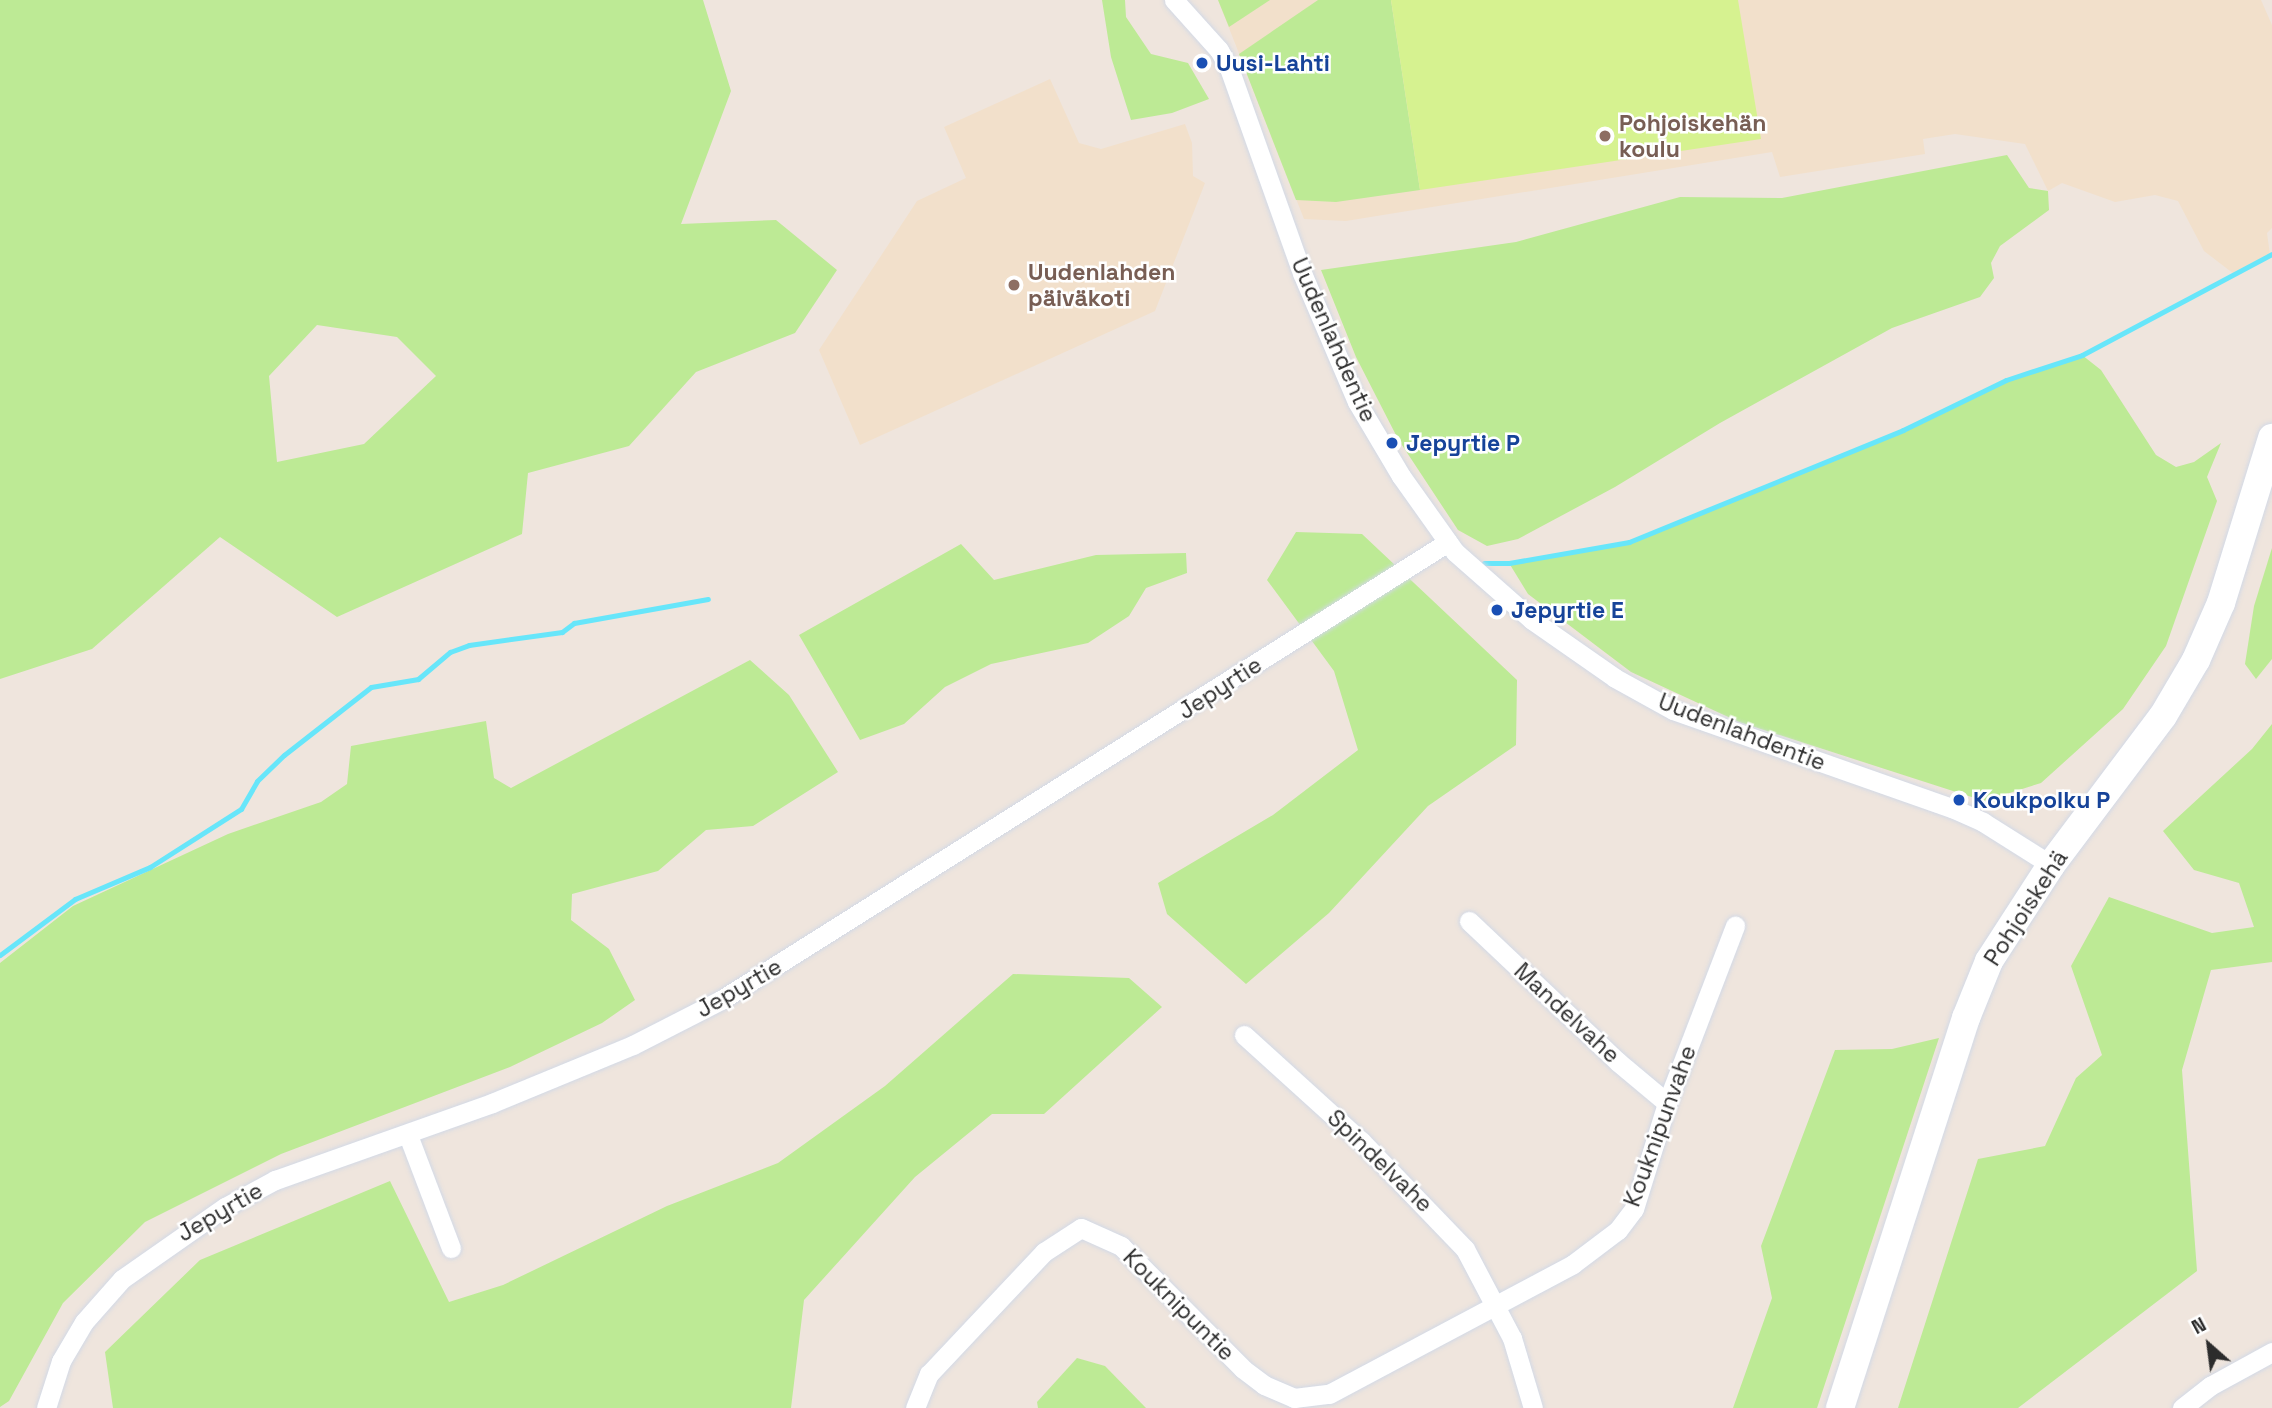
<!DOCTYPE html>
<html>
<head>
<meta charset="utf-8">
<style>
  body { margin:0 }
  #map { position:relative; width:2272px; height:1408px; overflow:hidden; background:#efe5dd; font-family:"Space Grotesk",sans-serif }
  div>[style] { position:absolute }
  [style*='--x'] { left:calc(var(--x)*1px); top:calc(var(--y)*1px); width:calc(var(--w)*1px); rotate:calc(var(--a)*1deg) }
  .education>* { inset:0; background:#f2e0cb }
  .green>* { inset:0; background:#bdea95 }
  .pitch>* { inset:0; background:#d6f290 }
  .stream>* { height:5px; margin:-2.5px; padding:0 2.5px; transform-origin:2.5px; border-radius:2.5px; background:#67e6fa }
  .roads { filter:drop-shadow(0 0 2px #d2d9e6) drop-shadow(0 0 2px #d2d9e6) }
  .minor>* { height:19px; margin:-9.5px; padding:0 9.5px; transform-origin:9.5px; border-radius:9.5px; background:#fff }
  .secondary>* { height:28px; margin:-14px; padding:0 14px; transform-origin:14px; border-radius:14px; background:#fff }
  .dots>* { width:19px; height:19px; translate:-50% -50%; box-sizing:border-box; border:4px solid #fff; border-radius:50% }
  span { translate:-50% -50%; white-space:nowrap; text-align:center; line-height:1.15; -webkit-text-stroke:5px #fff; paint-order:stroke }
  .transit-label { font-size:23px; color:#164399; font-weight:700 }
  .left { translate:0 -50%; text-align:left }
  .education-label { font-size:23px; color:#785e54; font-weight:700 }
  .street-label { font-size:23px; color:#2c2c2c }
  .north { position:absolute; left:2174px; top:1310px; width:70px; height:70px; -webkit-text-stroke:5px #fff; paint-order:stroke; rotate:332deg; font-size:19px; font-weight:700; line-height:28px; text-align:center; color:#2c2c2c }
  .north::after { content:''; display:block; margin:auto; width:24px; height:32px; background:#2c2c2c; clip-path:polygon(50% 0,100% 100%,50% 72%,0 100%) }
</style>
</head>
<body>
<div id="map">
  <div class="education">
    <i style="clip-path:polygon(1218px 0,2261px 0,2272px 25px,2272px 228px,2267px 233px,2270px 255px,2234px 274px,2204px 251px,2178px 201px,2155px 195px,2115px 202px,2062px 183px,2048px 191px,2025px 144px,1955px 134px,1923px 139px,1925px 154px,1780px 177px,1772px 152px,1346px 221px,1304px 219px)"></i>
    <i style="clip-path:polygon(1050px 79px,1079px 143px,1101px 149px,1185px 124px,1192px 143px,1193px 176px,1205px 183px,1155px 311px,860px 445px,819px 350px,917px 201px,966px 178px,944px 127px)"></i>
  </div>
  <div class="green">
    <i style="clip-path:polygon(evenodd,0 0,703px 0,731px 91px,681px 224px,776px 220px,837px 270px,795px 333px,696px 372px,629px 446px,528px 473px,522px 534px,337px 617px,220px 537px,92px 649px,0 679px,0 0,317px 325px,397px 337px,436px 376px,364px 444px,277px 462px,269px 376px,317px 325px)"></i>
    <i style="clip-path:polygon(1102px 0,1125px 0,1126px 17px,1151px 54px,1188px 63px,1209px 99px,1172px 113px,1131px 120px,1111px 57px)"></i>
    <i style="clip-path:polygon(1218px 0,1270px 0,1229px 27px)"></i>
    <i style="clip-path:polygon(1318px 0,1391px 0,1420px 190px,1336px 202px,1296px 200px,1239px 54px)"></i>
    <i style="clip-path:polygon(2007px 155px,2029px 188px,2048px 191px,2049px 210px,2000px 246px,1991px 263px,1994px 278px,1980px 297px,1892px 328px,1720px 423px,1615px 487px,1518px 539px,1487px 546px,1458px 530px,1398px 439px,1356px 357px,1321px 270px,1516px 242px,1680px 197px,1782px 198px)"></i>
    <i style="clip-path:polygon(2082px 355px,2101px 370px,2156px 455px,2176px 467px,2194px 462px,2221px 443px,2207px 477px,2217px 501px,2166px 646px,2123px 709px,2041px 783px,1984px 801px,1739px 722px,1631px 672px,1528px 594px,1509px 563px,1629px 542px,1903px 430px,2006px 380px)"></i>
    <i style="clip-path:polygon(1296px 532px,1362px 534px,1517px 680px,1516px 745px,1428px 806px,1329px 913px,1246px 984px,1167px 914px,1158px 883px,1273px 815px,1358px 750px,1334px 671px,1267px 580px)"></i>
    <i style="clip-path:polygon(961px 544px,994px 580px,1096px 555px,1186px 553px,1187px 573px,1146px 588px,1129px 616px,1088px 643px,991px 664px,945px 687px,904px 724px,860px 740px,799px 635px)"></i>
    <i style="clip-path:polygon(2272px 548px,2272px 659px,2256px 679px,2245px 664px,2254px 606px)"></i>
    <i style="clip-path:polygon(750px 660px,789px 695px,838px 772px,753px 826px,706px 830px,658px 871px,572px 894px,571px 920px,609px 949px,635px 1000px,602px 1023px,510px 1067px,281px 1154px,145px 1222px,63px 1303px,9px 1401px,0 1407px,0 963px,73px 906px,228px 834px,321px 802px,347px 784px,351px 746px,486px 721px,494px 778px,511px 788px)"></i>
    <i style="clip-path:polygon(2272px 724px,2272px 962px,2211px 970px,2182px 1070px,2197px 1271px,2018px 1408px,1898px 1408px,1978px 1159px,2045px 1146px,2076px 1078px,2102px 1055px,2071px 966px,2109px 897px,2212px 933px,2254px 927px,2239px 883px,2194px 870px,2163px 831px,2252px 749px)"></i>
    <i style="clip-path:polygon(1013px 974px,1129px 978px,1162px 1007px,1044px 1114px,992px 1114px,915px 1177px,804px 1300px,791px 1408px,113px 1408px,105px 1352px,200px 1260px,390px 1181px,449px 1302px,503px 1285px,667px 1206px,778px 1163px,885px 1086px)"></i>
    <i style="clip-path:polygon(1939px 1038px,1817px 1408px,1733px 1408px,1772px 1298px,1761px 1246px,1835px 1050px,1892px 1049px)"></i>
    <i style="clip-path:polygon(1077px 1358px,1105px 1366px,1146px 1408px,1038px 1408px,1037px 1402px)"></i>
  </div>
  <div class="pitch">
    <i style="clip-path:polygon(1391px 0,1738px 0,1761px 139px,1420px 190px)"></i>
  </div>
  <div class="stream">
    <i style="--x:1484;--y:563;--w:25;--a:0"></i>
    <i style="--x:1509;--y:563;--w:122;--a:-9.9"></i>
    <i style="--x:1629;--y:542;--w:296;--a:-22.2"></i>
    <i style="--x:1903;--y:430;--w:114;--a:-25.9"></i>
    <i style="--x:2006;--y:380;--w:80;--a:-18.2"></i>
    <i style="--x:2082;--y:355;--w:215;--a:-28"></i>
    <i style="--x:0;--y:955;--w:94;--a:-36.7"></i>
    <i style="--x:75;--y:899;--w:82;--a:-23.1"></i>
    <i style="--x:150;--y:867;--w:108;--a:-32.5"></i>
    <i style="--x:241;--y:809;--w:32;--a:-60"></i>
    <i style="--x:257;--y:781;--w:37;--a:-44"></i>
    <i style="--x:284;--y:755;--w:110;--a:-38"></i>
    <i style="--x:371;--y:687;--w:48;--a:-9.7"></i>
    <i style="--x:418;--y:679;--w:42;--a:-40.2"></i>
    <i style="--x:450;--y:652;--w:20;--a:-20"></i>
    <i style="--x:469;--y:645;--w:94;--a:-8"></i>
    <i style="--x:562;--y:632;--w:15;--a:-37"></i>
    <i style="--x:574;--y:623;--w:136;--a:-10.2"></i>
  </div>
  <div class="roads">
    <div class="minor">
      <i style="--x:1174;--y:0;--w:67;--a:48"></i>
      <i style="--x:1219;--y:50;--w:21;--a:61"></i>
      <i style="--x:1229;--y:68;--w:218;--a:70.4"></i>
      <i style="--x:1302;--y:273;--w:140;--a:66.9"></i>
      <i style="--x:1357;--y:402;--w:86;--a:59.3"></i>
      <i style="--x:1401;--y:476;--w:93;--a:54.6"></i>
      <i style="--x:1455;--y:552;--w:103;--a:41.4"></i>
      <i style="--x:1532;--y:620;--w:101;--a:34.9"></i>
      <i style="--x:1615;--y:678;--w:66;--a:28.9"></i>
      <i style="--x:1673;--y:710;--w:296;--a:19.4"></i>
      <i style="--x:1952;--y:808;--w:34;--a:24"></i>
      <i style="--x:1983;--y:822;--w:80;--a:32.3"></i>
      <i style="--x:1469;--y:921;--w:205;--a:43.4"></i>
      <i style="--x:1618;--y:1062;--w:64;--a:39.9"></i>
      <i style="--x:1244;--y:1035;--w:158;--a:42.2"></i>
      <i style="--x:1361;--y:1141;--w:150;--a:46.1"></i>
      <i style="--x:1465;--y:1249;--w:101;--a:62.2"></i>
      <i style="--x:1512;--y:1338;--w:73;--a:73.3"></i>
      <i style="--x:408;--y:1135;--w:121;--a:69.2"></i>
      <i style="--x:46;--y:1408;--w:49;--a:-72.3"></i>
      <i style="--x:61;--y:1361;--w:45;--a:-59.5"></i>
      <i style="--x:84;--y:1322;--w:57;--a:-48.5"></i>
      <i style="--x:122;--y:1279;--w:126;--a:-35"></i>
      <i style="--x:225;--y:1207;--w:57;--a:-28.4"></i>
      <i style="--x:275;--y:1180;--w:230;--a:-19.5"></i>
      <i style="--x:492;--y:1103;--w:152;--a:-22.4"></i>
      <i style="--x:633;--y:1045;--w:99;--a:-27.1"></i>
      <i style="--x:721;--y:1000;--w:859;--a:-32.21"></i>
      <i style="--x:915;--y:1408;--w:37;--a:-68"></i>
      <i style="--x:929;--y:1374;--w:168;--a:-46.7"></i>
      <i style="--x:1044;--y:1252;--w:44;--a:-33"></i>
      <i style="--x:1081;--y:1228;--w:44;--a:24.2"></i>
      <i style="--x:1121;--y:1246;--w:173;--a:45.2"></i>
      <i style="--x:1243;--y:1369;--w:26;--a:37"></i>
      <i style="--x:1264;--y:1385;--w:33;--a:23"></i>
      <i style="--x:1294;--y:1398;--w:35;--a:-7"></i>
      <i style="--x:1329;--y:1394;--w:276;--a:-28"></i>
      <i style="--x:1573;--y:1264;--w:56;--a:-37.1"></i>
      <i style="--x:1618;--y:1230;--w:26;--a:-53"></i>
      <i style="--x:1634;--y:1209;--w:111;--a:-72.7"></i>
      <i style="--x:1667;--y:1103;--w:190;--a:-69"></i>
      <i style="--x:2182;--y:1408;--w:36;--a:-38"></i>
      <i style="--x:2210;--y:1386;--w:71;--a:-28.7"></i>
    </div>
    <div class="secondary">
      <i style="--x:1840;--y:1408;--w:410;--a:-72.1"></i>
      <i style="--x:1966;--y:1018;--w:61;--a:-68"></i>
      <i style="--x:1989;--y:961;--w:114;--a:-57.1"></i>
      <i style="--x:2051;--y:865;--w:186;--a:-53.1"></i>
      <i style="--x:2163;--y:716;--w:65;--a:-59.5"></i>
      <i style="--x:2196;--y:660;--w:62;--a:-66.3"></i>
      <i style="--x:2221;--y:603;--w:173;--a:-72.8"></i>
    </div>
  </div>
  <div class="dots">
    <i style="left:1202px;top:63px;background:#1a4fb4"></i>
    <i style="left:1605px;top:136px;background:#8d6e63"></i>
    <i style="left:1014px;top:285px;background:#8d6e63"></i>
    <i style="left:1392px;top:443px;background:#1a4fb4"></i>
    <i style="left:1497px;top:610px;background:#1a4fb4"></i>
    <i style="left:1959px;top:800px;background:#1a4fb4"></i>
  </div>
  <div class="transit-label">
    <span class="left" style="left:1216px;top:63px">Uusi-Lahti</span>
    <span class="left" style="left:1406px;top:443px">Jepyrtie P</span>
    <span class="left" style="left:1511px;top:610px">Jepyrtie E</span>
    <span class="left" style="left:1973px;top:800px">Koukpolku P</span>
  </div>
  <div class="education-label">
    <span class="left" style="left:1619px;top:136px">Pohjoiskehän<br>koulu</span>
    <span class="left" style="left:1028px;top:285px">Uudenlahden<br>päiväkoti</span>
  </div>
  <div class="street-label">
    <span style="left:1334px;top:340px;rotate:66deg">Uudenlahdentie</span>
    <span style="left:1220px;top:688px;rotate:-33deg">Jepyrtie</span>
    <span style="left:1742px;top:732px;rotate:21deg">Uudenlahdentie</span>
    <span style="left:2026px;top:908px;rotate:-57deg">Pohjoiskehä</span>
    <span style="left:739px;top:988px;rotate:-30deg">Jepyrtie</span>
    <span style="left:1567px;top:1013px;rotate:43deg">Mandelvahe</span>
    <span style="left:1660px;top:1126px;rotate:-70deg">Kouknipunvahe</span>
    <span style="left:1380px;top:1161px;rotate:44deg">Spindelvahe</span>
    <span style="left:220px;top:1212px;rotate:-30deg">Jepyrtie</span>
    <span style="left:1179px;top:1305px;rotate:45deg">Kouknipuntie</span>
  </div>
  <div class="north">N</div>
</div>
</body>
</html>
